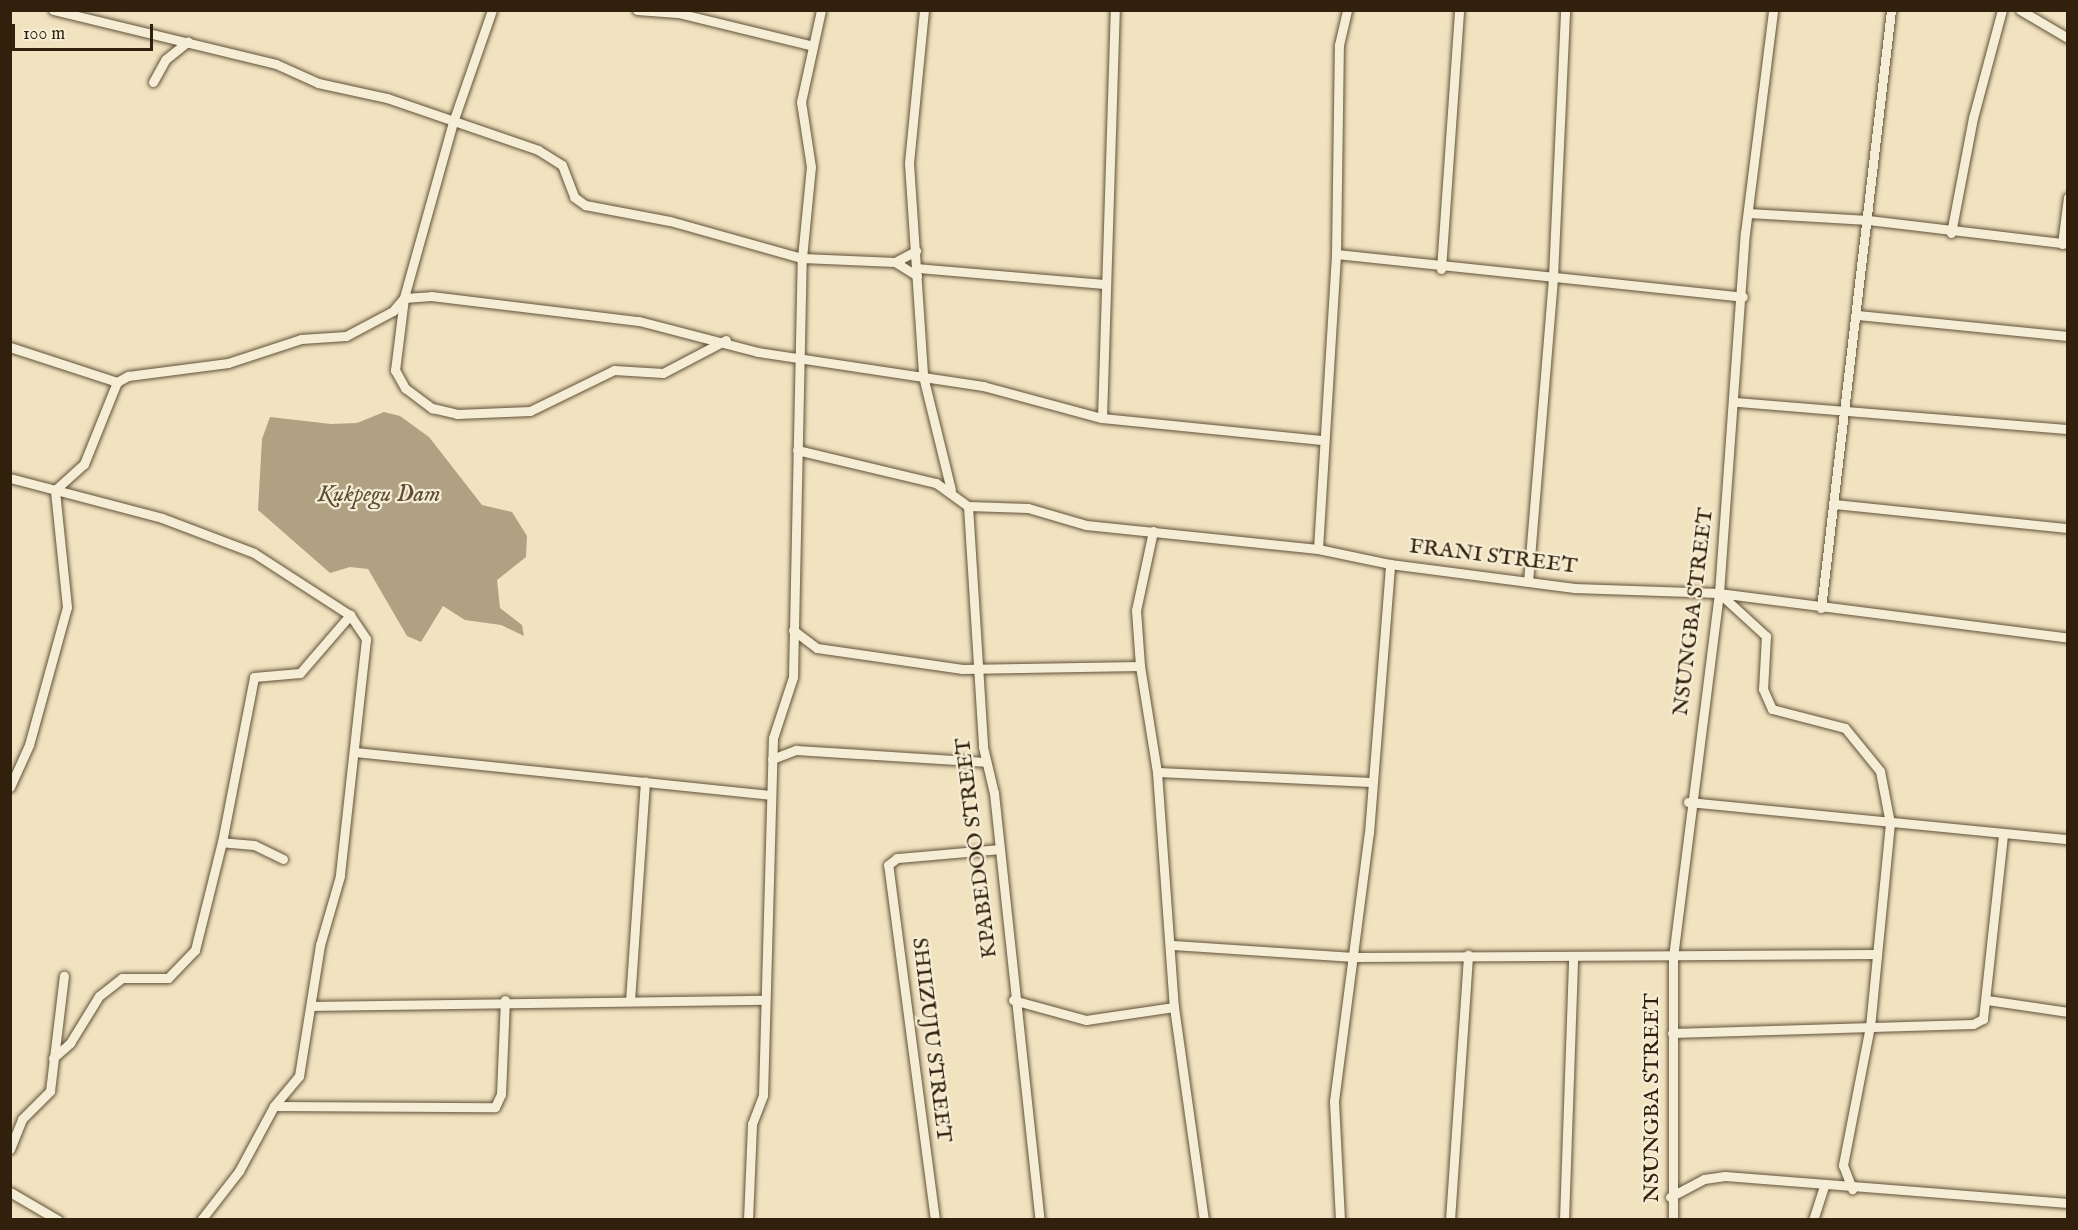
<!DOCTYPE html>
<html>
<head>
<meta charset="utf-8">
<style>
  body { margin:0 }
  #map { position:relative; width:2078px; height:1230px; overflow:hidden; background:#f1e3c0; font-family:"IM FELL English",serif }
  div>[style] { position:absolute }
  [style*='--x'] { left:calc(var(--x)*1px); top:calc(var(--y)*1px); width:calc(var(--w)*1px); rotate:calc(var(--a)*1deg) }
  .water>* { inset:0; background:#b0a182 }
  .roads { filter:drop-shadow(0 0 2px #615138) drop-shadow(0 0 2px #615138) }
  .street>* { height:9px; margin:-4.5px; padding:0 4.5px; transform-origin:4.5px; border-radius:4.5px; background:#f6edd6 }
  span { translate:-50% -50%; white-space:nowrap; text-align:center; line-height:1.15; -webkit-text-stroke:4.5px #f6edd6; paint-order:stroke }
  .street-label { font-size:22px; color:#31200b }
  .water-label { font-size:24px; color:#5d4d35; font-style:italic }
  .frame { position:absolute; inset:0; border:12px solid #31200b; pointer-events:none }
  .scale { position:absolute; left:12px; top:24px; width:141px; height:27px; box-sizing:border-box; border:3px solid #31200b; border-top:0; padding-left:8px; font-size:18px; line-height:21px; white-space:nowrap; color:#31200b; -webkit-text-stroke:4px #f6edd6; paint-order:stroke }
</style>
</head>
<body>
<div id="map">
  <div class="water">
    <i style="clip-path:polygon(384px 412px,400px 416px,429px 437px,482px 505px,512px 512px,527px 536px,526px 557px,497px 580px,500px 608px,522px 625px,524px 636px,501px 625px,465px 620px,443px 606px,421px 642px,407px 636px,368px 569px,350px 567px,330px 573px,258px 510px,262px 439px,270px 417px,331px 424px,357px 423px)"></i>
  </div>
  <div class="roads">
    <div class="street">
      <i style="--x:53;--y:10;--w:229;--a:13.6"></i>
      <i style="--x:276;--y:64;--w:46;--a:24.3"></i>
      <i style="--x:318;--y:83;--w:71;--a:12.3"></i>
      <i style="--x:387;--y:98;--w:160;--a:19"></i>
      <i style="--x:538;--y:150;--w:28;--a:32"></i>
      <i style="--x:562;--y:165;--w:34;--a:69"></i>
      <i style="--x:574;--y:197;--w:14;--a:36"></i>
      <i style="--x:585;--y:205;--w:86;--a:10.7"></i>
      <i style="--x:670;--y:221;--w:137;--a:15.7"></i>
      <i style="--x:802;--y:258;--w:93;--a:2.5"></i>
      <i style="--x:895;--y:262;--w:24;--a:-28"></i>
      <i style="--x:492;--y:10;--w:119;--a:109.2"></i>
      <i style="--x:453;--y:122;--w:183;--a:105.6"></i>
      <i style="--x:404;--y:298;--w:73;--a:97.1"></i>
      <i style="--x:395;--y:370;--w:21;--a:61"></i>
      <i style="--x:405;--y:388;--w:34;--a:37"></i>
      <i style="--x:432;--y:408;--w:26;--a:13"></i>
      <i style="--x:457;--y:414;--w:73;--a:-2.4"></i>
      <i style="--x:530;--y:411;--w:93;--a:-26"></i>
      <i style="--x:614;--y:370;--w:49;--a:3.5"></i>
      <i style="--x:663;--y:373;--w:71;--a:-27.6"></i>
      <i style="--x:637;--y:10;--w:41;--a:4.2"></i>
      <i style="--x:678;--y:13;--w:139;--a:13.7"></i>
      <i style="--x:924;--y:10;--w:154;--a:95.6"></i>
      <i style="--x:909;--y:163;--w:213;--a:86.2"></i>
      <i style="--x:923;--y:376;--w:117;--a:76.2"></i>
      <i style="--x:2020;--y:10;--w:56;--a:30.3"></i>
      <i style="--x:153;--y:82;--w:26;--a:-61"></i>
      <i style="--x:166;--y:59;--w:28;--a:-39"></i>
      <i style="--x:1748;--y:213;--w:120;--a:3.3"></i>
      <i style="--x:1868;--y:220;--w:201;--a:6.8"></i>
      <i style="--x:1951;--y:233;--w:117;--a:-79.2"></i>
      <i style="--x:1973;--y:118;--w:112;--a:-75"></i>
      <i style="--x:2062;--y:244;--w:47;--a:-82.7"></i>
      <i style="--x:1336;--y:254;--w:409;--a:6"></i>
      <i style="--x:895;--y:262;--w:26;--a:32"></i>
      <i style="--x:917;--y:268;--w:189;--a:4.9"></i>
      <i style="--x:1441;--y:269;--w:260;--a:-86"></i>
      <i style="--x:1857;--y:315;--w:212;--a:5.7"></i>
      <i style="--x:10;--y:347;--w:113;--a:18.1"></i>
      <i style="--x:1737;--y:402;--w:332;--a:4.7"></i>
      <i style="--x:1102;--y:418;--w:408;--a:-88.2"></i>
      <i style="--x:797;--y:450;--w:143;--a:13.4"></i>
      <i style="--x:936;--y:483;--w:39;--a:36"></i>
      <i style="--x:968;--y:506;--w:60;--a:1.9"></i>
      <i style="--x:1028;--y:508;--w:60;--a:16.3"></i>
      <i style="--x:1086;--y:525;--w:233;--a:5.9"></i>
      <i style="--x:1318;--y:549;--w:74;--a:11.8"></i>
      <i style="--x:10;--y:478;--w:157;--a:14.7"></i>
      <i style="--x:162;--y:518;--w:98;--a:20.8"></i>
      <i style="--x:254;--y:553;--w:114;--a:32.9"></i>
      <i style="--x:350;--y:615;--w:29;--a:56"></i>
      <i style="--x:366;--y:639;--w:238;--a:96.3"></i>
      <i style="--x:340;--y:876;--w:72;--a:106.2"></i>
      <i style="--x:320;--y:945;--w:133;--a:99.1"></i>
      <i style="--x:299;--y:1076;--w:39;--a:130"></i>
      <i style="--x:274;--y:1106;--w:74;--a:118.3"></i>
      <i style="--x:239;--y:1171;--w:62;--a:127.8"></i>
      <i style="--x:1834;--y:504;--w:235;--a:5.9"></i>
      <i style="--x:968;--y:506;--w:241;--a:86.4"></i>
      <i style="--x:983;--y:747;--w:47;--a:76.6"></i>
      <i style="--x:994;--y:793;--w:429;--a:83.9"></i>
      <i style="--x:1153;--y:531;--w:81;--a:102.1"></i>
      <i style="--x:1136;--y:610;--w:56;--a:85.9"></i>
      <i style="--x:1140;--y:666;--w:107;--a:80.9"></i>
      <i style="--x:1157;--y:772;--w:236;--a:85.9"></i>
      <i style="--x:1174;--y:1007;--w:215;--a:82"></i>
      <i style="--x:1318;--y:549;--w:296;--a:-86.5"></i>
      <i style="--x:1336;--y:254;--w:209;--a:-89.2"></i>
      <i style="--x:1339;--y:45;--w:36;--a:-77"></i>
      <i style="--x:1528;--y:582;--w:306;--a:-85.3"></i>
      <i style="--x:1553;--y:277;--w:267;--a:-87.4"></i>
      <i style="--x:1719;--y:593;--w:64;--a:42.5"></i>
      <i style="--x:1766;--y:636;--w:53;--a:93.2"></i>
      <i style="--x:1763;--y:689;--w:22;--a:66"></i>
      <i style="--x:1772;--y:709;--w:75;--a:14.6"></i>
      <i style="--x:1845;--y:728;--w:55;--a:50.9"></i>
      <i style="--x:1880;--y:771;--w:53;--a:79.1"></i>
      <i style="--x:1890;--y:823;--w:204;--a:95.6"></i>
      <i style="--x:1870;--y:1026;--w:142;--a:101"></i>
      <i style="--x:1843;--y:1165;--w:26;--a:69"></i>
      <i style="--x:1821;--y:608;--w:602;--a:-83.32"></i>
      <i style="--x:793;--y:630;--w:30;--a:37"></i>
      <i style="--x:817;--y:648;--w:147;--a:8.2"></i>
      <i style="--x:962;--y:669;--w:178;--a:-1"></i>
      <i style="--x:355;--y:752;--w:417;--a:5.9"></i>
      <i style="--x:772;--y:759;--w:26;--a:-21"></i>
      <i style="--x:796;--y:750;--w:189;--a:3.6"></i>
      <i style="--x:1157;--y:772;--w:215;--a:2.7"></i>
      <i style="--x:10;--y:787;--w:46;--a:-65.7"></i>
      <i style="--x:29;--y:745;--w:143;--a:-74.6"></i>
      <i style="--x:67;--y:607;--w:118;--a:-95.9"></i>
      <i style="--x:55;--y:490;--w:39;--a:-42"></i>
      <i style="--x:84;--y:464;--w:88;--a:-68.1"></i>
      <i style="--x:117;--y:382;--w:13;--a:-29"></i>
      <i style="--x:128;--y:376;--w:101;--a:-7.4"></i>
      <i style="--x:228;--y:363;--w:77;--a:-18.2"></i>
      <i style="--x:301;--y:339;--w:45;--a:-3.8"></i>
      <i style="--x:346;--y:336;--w:53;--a:-28"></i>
      <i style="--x:393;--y:311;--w:17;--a:-50"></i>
      <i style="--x:404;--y:298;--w:27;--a:-4"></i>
      <i style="--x:431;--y:296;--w:209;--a:6.9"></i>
      <i style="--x:639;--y:321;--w:123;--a:14.6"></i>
      <i style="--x:758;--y:352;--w:228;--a:8.6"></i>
      <i style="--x:983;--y:386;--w:123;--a:15.1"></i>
      <i style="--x:1102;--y:418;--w:223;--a:5.7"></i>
      <i style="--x:1688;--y:802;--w:382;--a:5.6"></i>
      <i style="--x:283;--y:859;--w:32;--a:-154"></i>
      <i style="--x:254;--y:845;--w:32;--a:-175"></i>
      <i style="--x:222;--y:842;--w:168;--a:-79"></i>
      <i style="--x:254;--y:677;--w:46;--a:-5"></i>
      <i style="--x:300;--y:673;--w:77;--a:-49.2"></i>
      <i style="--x:1173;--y:945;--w:181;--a:3.8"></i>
      <i style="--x:1354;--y:957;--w:521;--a:-0.33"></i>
      <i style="--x:1013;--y:1000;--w:76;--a:15.3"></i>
      <i style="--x:1086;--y:1020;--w:89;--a:-8.4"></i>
      <i style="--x:1987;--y:1000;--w:82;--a:8.4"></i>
      <i style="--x:630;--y:1001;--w:220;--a:-86.1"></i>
      <i style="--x:312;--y:1006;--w:450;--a:-0.8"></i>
      <i style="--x:1672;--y:1033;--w:301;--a:-1.7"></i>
      <i style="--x:1973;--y:1024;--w:11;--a:-27"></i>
      <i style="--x:1983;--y:1019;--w:185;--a:-83.8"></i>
      <i style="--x:53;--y:1058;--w:23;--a:-41"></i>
      <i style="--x:70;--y:1043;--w:55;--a:-58.3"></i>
      <i style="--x:99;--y:996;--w:29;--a:-38"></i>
      <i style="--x:122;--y:978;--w:46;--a:0"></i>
      <i style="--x:168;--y:978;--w:39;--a:-46"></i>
      <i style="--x:195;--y:950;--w:111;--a:-76"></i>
      <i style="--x:274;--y:1106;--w:221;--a:0.3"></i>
      <i style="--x:495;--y:1107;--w:14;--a:-65"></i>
      <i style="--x:501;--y:1094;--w:94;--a:-87.6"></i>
      <i style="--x:10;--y:1149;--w:32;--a:-68"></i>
      <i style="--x:22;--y:1119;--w:40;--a:-45"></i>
      <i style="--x:50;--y:1091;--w:116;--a:-83.1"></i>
      <i style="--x:10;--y:1192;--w:56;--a:30.3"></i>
      <i style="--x:1670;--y:1197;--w:38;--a:-28"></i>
      <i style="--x:1704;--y:1179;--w:21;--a:-8"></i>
      <i style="--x:1725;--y:1176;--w:344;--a:4.5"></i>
      <i style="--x:748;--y:1220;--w:96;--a:-87.6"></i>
      <i style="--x:752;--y:1124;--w:31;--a:-69"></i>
      <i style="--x:763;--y:1095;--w:357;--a:-88.4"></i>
      <i style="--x:773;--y:738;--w:64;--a:-71.8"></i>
      <i style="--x:793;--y:677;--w:419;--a:-88.8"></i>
      <i style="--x:802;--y:258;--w:91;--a:-84.4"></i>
      <i style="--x:811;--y:167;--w:66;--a:-98.7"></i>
      <i style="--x:801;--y:102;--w:94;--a:-77.7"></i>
      <i style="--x:935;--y:1220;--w:358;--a:-97.5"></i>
      <i style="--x:888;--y:865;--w:11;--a:-38"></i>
      <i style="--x:897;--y:858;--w:102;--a:-5"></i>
      <i style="--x:1340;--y:1220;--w:119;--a:-92.9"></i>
      <i style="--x:1334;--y:1101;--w:270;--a:-82.6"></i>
      <i style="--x:1369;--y:833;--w:270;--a:-85.5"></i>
      <i style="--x:1390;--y:564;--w:186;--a:7.4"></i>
      <i style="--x:1574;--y:588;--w:145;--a:2"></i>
      <i style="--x:1719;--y:593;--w:352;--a:7.3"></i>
      <i style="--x:1450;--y:1220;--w:266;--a:-86.1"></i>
      <i style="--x:1564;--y:1220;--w:264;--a:-88"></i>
      <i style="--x:1673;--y:1220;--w:263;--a:-90"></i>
      <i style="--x:1673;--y:957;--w:367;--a:-82.8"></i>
      <i style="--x:1719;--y:593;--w:361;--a:-85.9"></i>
      <i style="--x:1745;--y:233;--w:225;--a:-82.8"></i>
      <i style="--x:1813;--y:1220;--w:36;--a:-72"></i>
    </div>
  </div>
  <div class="street-label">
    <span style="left:1493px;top:557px;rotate:7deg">FRANI STREET</span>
    <span style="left:1694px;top:612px;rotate:-83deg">NSUNGBA STREET</span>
    <span style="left:977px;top:848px;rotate:-97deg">KPABEDOO STREET</span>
    <span style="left:931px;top:1040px;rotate:83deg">SHIIZUJU STREET</span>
    <span style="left:1653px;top:1098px;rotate:-90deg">NSUNGBA STREET</span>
  </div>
  <div class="water-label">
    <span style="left:379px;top:495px">Kukpegu Dam</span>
  </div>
  <div class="frame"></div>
  <div class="scale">100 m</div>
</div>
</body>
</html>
